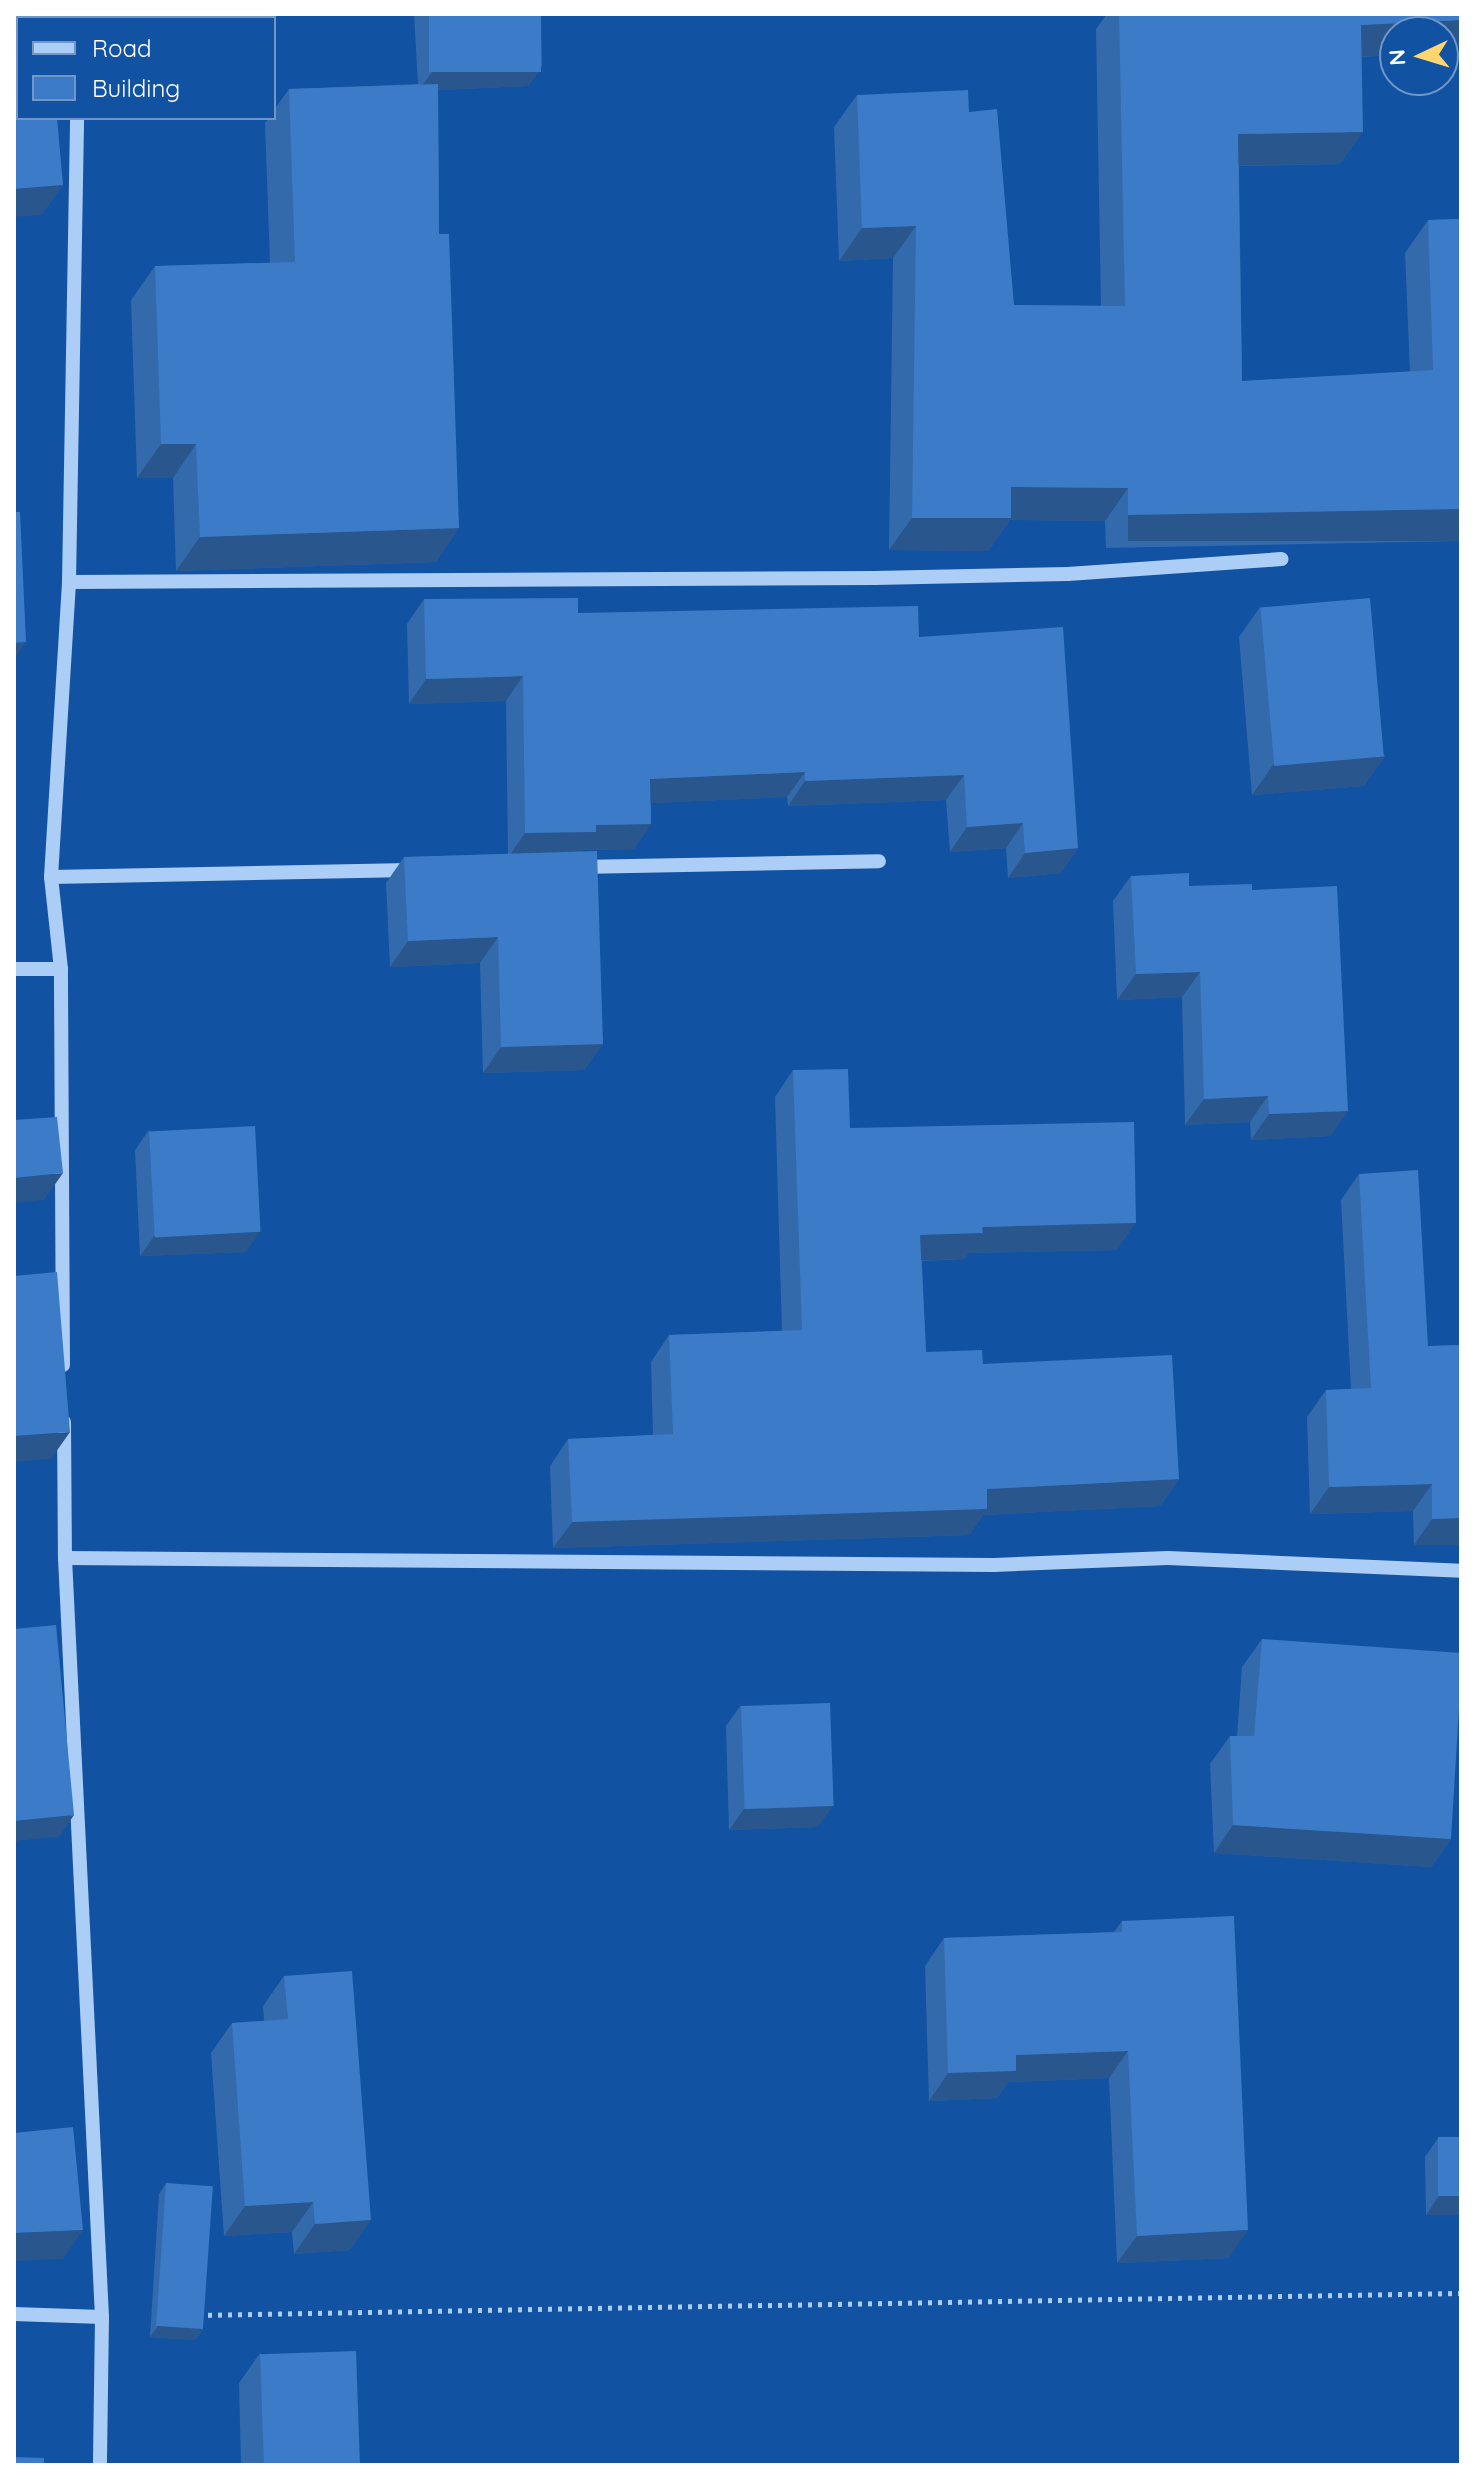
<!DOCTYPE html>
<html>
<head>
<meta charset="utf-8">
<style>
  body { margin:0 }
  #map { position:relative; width:1475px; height:2479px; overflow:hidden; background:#1252a2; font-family:Quicksand,sans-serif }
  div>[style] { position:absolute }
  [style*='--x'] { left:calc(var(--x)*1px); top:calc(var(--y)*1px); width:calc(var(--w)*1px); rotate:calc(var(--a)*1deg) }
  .path>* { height:5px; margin-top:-2.5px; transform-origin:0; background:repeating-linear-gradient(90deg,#accdf5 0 4px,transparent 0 10px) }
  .minor>* { height:14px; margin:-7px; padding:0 7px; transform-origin:7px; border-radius:7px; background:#accdf5 }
  .wall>* { inset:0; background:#336aac }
  .shaded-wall>* { inset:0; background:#29568c; transform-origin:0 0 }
  .building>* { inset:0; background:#3b7bc8; transform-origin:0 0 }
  span { translate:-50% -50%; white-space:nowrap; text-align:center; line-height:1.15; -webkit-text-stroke:6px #1252a2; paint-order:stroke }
  .frame { position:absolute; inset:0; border:16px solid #fff; pointer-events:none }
  .legend { position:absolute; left:16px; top:16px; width:260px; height:104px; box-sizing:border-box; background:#1252a2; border:2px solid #7197c7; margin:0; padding:10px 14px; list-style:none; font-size:24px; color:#fff }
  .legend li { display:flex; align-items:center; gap:16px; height:40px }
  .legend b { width:40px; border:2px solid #7197c7 }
  .north { position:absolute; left:1379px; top:16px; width:80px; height:80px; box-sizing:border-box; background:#1252a2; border:2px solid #7197c7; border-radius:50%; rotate:266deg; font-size:22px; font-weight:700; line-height:32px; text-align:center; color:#fff }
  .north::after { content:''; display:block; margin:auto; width:28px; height:36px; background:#ffd570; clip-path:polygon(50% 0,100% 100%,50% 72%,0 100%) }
</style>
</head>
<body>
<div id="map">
  <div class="path">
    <i style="--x:198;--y:2315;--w:1263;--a:-1"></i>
  </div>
  <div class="minor">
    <i style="--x:79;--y:18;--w:4;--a:-90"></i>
    <i style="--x:69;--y:582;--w:806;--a:-0.28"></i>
    <i style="--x:875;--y:578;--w:193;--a:-1.2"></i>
    <i style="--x:1068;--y:574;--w:214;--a:-4"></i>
    <i style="--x:579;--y:867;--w:300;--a:-1.1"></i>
    <i style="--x:51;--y:877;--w:359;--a:-1.1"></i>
    <i style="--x:14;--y:969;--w:47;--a:0"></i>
    <i style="--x:63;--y:1365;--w:396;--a:-90.3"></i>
    <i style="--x:61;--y:969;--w:93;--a:-96.2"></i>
    <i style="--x:51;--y:877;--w:296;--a:-86.5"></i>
    <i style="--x:69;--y:582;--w:464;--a:-89"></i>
    <i style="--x:64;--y:1422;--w:136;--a:89.6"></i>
    <i style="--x:65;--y:1558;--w:760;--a:87.21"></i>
    <i style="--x:102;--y:2317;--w:148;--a:90.8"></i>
    <i style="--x:65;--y:1558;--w:929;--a:0.43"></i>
    <i style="--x:994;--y:1565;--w:174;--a:-2.3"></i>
    <i style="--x:1168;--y:1558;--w:293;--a:2.5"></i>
    <i style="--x:14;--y:2314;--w:88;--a:2"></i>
  </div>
  <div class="wall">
    <i style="clip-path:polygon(414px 14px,541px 14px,542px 66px,528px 86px,438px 90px,439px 234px,459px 528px,436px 562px,176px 571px,173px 478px,137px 478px,131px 300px,155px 266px,270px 263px,265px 123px,269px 118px,274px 118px,274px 110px,289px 89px,418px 84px)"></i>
    <i style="clip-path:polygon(1107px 14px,1461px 14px,1461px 52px,1443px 53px,1443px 32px,1395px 32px,1395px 55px,1361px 57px,1340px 164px,1239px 166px,1242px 381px,1410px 372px,1405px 253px,1428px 220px,1461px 219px,1461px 541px,1106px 548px,1105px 521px,1010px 520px,988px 551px,889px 550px,893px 258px,839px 261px,834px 127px,857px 95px,969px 112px,1014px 305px,1101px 306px,1096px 29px)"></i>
    <i style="clip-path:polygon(424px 599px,578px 613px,919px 637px,1078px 848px,1061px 873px,1008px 878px,1006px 848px,950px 852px,946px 800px,788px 806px,787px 797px,651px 803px,651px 824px,634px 849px,583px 850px,582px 851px,603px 1044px,584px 1070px,483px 1073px,480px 963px,390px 967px,386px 883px,404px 857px,508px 854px,506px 701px,409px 704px,407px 624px)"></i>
    <i style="clip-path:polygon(1260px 607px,1385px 756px,1364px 786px,1252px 795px,1239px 637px)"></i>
    <i style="clip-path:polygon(1131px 876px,1189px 886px,1252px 890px,1348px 1111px,1330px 1136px,1251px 1140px,1250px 1122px,1185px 1125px,1182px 997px,1117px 1000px,1113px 901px)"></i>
    <i style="clip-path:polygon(793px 1070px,850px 1128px,1117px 1250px,968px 1253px,964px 1259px,922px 1261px,926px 1352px,983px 1364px,1179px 1479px,1160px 1506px,983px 1515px,969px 1535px,553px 1548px,550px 1466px,568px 1439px,653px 1435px,651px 1362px,669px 1335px,782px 1331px,775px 1097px)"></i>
    <i style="clip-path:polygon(149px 1130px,246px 1252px,140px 1256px,135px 1150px)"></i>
    <i style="clip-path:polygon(1359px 1174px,1428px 1346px,1461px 1345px,1461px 1545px,1414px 1545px,1413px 1511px,1310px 1514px,1307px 1417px,1326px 1390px,1351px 1389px,1341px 1200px)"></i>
    <i style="clip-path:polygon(1262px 1639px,1451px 1839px,1431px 1867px,1214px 1853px,1210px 1764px,1230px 1736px,1237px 1736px,1242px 1667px)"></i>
    <i style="clip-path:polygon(741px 1705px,818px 1827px,729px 1830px,726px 1726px)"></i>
    <i style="clip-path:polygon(1122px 1921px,1229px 2258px,1117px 2263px,1109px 2078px,1008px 2082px,997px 2098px,929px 2101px,925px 1966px,944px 1938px,1114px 1932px)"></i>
    <i style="clip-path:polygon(284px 1976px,350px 2250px,294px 2254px,292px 2232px,224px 2236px,211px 2053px,232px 2023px,264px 2021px,263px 2006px)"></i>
    <i style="clip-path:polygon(1438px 2138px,1461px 2215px,1426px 2215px,1425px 2157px)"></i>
    <i style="clip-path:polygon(166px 2183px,203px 2329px,195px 2340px,150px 2337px,159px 2194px)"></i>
    <i style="clip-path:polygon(260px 2353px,359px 2465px,241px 2465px,239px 2383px)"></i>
  </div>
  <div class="shaded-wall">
    <i style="clip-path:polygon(1461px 20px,1461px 52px,1443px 53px,1443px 32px,1395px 32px,1395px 55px,1338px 58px,1361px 25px)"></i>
    <i style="clip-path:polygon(542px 66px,528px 86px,418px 91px,432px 72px)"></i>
    <i style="clip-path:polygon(1363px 132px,1340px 164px,1215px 166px,1238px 134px)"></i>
    <i style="clip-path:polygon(63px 185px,42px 215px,14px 217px,14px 189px)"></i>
    <i style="clip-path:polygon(916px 226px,893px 258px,839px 261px,862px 228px)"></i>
    <i style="clip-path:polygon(161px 444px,196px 444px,173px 478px,137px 478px)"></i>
    <i style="clip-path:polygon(1011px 487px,1128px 488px,1105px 521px,1010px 520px,988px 551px,889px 550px,912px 518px)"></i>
    <i style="left:1461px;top:509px;width:32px;height:333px;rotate:90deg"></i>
    <i style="clip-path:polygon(459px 528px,436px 562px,176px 571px,200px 537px)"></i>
    <i style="clip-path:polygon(26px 642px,14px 660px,14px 643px)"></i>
    <i style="clip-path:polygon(523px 676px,506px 701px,409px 704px,426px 679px)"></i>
    <i style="clip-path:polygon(1385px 756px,1364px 786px,1252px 795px,1273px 765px)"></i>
    <i style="clip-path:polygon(805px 772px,787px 797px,633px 804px,650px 779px)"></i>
    <i style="clip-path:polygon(964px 775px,946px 800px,788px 806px,805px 781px)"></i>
    <i style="clip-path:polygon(1023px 823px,1006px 848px,950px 852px,967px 827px)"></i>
    <i style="clip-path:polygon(651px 824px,634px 849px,583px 850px,579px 857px,508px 858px,525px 833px,596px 825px)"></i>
    <i style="clip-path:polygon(1078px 848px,1061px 873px,1008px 878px,1025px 853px)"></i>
    <i style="clip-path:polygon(498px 937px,480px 963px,390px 967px,408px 941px)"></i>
    <i style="clip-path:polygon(1200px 972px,1182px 997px,1117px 1000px,1136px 974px)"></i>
    <i style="clip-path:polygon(603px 1044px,584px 1070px,483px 1073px,501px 1047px)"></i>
    <i style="clip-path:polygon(1268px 1096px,1250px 1122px,1185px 1125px,1204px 1099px)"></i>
    <i style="clip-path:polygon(1348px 1111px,1330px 1136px,1251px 1140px,1269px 1114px)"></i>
    <i style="clip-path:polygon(63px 1173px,44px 1200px,14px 1203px,14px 1178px)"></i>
    <i style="clip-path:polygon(1136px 1223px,1117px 1250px,968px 1253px,964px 1259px,902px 1261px,920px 1235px,982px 1227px)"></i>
    <i style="clip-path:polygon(260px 1232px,246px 1252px,140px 1256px,154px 1236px)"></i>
    <i style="clip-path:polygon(70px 1432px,51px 1459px,14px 1462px,14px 1436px)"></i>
    <i style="clip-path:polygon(1179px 1479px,1160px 1506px,983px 1515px,969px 1535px,553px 1548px,572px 1522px,987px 1489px)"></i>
    <i style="clip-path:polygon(1432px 1484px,1413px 1511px,1310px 1514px,1329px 1487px)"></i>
    <i style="clip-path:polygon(1461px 1518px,1461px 1545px,1414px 1545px,1432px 1519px)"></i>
    <i style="clip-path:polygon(833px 1806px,818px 1827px,729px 1830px,744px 1809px)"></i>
    <i style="clip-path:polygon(74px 1815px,59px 1837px,14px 1841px,14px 1821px)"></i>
    <i style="clip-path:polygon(1233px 1825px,1451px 1839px,1431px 1867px,1214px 1853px)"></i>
    <i style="clip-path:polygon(1128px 2051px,1109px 2078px,1008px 2082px,997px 2098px,929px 2101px,948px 2073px,1016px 2055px)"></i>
    <i style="clip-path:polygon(1439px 2196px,1461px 2196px,1461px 2215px,1426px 2215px)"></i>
    <i style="clip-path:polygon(313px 2202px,292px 2232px,224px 2236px,245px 2206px)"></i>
    <i style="clip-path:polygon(371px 2220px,350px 2250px,294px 2254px,315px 2224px)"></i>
    <i style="clip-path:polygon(83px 2230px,63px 2259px,14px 2261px,14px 2233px)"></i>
    <i style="clip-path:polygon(1248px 2230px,1229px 2258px,1117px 2263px,1137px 2236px)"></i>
    <i style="clip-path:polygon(158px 2326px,203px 2329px,195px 2340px,150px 2337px)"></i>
  </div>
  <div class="building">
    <i style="left:429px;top:14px;width:112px;height:58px"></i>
    <i style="clip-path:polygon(1119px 14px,1461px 14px,1461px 20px,1361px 25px,1363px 132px,1238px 134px,1242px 381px,1433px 370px,1428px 220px,1461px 219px,1461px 509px,1128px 515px,1128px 488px,1011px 487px,1011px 518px,912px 518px,916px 226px,862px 228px,857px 95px,968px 90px,969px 112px,997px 109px,1014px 305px,1125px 306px)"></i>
    <i style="clip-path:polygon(14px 62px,18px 62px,18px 118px,57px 118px,63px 185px,14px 189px)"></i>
    <i style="clip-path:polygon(438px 84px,439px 234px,449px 234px,459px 528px,200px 537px,196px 444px,161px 444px,155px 266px,295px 262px,289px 89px)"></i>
    <i style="clip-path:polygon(14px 512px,20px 512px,26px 642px,14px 643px)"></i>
    <i style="clip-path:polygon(578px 598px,578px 613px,918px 606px,919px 637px,1063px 627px,1078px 848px,1025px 853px,1023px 823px,967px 827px,964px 775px,805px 781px,805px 772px,650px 779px,651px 824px,596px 825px,596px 832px,525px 833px,523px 676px,426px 679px,424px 599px)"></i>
    <i style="left:1370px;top:598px;width:159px;height:110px;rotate:85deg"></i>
    <i style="clip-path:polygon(597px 851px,603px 1044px,501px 1047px,498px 937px,408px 941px,404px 857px)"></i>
    <i style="clip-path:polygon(1189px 873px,1189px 886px,1252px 884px,1252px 890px,1337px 886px,1348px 1111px,1269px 1114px,1268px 1096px,1204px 1099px,1200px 972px,1136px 974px,1131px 876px)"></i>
    <i style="clip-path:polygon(848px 1069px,850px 1128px,1134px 1122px,1136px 1223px,982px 1227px,983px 1233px,920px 1235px,926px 1352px,982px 1350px,983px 1364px,1172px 1355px,1179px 1479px,987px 1489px,987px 1509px,572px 1522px,568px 1439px,673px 1434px,669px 1335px,802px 1330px,793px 1070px)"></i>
    <i style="clip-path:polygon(57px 1117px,63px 1173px,14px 1178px,14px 1120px)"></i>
    <i style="left:255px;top:1126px;width:106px;height:106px;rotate:87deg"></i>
    <i style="clip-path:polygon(1418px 1170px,1428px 1346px,1461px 1345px,1461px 1518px,1432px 1519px,1432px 1484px,1329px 1487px,1326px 1390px,1371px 1388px,1359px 1174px)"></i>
    <i style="clip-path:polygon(57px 1272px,70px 1432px,14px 1436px,14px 1276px)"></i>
    <i style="clip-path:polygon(56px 1625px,74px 1815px,14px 1821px,14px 1629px)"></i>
    <i style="clip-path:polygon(1262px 1639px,1461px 1653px,1461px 1676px,1451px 1839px,1233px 1825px,1230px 1736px,1254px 1736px)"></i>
    <i style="left:830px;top:1703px;width:103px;height:89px;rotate:88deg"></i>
    <i style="clip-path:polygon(1234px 1916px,1248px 2230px,1137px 2236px,1128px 2051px,1016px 2055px,1016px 2071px,948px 2073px,944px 1938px,1122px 1932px,1122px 1921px)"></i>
    <i style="clip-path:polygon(352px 1971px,371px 2220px,315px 2224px,313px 2202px,245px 2206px,232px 2023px,288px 2019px,284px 1976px)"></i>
    <i style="clip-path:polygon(73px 2127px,83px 2230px,14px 2233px,14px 2133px)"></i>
    <i style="left:1461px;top:2137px;width:59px;height:23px;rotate:90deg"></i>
    <i style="left:166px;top:2183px;width:47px;height:143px;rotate:4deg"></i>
    <i style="left:356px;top:2351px;width:114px;height:96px;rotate:88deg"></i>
    <i style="left:14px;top:2457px;width:30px;height:8px;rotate:2deg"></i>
  </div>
  <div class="frame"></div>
  <ul class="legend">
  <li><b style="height:10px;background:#accdf5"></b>Road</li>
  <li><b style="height:22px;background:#3b7bc8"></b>Building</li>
  </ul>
  <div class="north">N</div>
</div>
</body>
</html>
